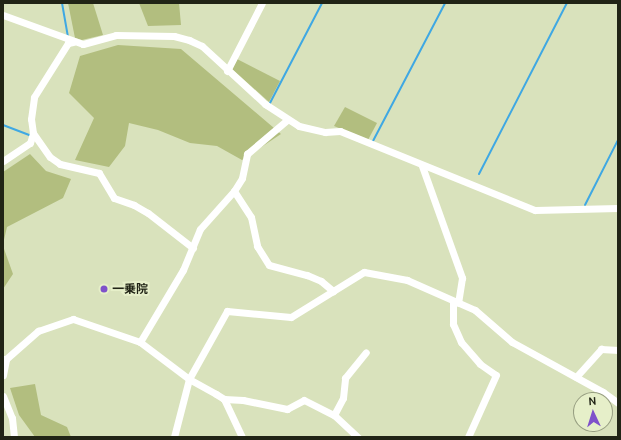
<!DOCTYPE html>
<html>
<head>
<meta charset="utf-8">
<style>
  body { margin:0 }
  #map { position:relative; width:621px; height:440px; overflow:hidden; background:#d9e2bc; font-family:Cabin,"Noto Sans JP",sans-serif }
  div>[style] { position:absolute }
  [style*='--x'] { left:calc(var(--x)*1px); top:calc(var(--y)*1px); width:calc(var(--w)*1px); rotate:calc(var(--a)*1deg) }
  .green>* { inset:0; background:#b2be7f }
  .stream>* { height:2px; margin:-1px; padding:0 1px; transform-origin:1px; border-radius:1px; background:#3fa8e3 }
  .minor>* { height:7px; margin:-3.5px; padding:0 3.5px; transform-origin:3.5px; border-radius:3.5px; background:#fff }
  .dots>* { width:11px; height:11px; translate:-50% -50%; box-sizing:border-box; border:2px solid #e6efc9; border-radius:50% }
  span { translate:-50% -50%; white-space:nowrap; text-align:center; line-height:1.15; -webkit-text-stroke:4px #e6efc9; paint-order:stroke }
  .poi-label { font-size:12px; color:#212416; font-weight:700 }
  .left { translate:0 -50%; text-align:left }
  .frame { position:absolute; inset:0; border:4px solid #212416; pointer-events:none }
  .north { position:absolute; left:573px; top:392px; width:40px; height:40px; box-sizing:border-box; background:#e6efc9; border:1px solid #979e81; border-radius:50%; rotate:356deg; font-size:11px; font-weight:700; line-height:16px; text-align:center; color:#212416 }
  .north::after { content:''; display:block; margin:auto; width:14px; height:18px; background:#7f51ca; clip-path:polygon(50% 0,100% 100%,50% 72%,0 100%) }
</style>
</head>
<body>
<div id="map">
  <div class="green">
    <i style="clip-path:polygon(68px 3px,93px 3px,103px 35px,82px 40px,75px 38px)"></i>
    <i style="clip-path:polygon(139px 3px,179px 3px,181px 25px,148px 26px)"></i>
    <i style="clip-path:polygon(118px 45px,181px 49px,281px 134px,242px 160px,217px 146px,190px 143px,158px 130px,129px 123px,125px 146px,109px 167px,75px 160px,94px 118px,69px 93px,80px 56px)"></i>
    <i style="clip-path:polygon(237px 59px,280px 81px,269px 102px,232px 69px)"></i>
    <i style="clip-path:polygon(345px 107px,377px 123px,368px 140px,334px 126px)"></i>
    <i style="clip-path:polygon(30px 154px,46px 171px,71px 179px,63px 198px,7px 227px,3px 244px,3px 172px)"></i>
    <i style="clip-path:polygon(3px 246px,13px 274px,3px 289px)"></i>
    <i style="clip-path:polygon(35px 384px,41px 415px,67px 427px,71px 437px,35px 437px,19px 415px,10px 388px)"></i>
  </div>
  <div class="stream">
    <i style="--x:62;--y:3;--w:34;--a:80"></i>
    <i style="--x:270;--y:103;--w:113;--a:-62.5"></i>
    <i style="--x:3;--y:125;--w:28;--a:21"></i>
    <i style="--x:373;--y:141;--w:156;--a:-62.4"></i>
    <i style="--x:479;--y:174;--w:192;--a:-62.8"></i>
    <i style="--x:585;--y:205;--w:73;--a:-63.1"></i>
  </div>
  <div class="minor">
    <i style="--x:3;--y:15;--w:85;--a:19.9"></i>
    <i style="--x:83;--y:44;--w:34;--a:-15"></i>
    <i style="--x:116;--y:35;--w:58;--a:1"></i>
    <i style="--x:174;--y:36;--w:16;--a:15"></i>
    <i style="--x:189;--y:40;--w:14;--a:25"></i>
    <i style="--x:202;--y:46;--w:86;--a:42.6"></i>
    <i style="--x:265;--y:104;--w:40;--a:32.9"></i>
    <i style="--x:299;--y:126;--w:27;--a:13"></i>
    <i style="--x:325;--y:132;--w:15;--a:-4"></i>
    <i style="--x:340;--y:131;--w:210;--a:22.1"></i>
    <i style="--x:535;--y:210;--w:83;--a:-1.4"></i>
    <i style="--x:227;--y:71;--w:76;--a:-62.8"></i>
    <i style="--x:33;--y:133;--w:29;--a:55"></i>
    <i style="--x:50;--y:157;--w:12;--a:35"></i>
    <i style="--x:60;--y:164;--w:40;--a:13"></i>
    <i style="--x:99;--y:173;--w:29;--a:59"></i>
    <i style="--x:114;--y:198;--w:21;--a:19"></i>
    <i style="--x:134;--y:205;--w:16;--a:30"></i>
    <i style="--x:148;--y:213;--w:57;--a:37.9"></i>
    <i style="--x:3;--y:161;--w:32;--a:-34"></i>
    <i style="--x:30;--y:143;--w:10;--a:-73"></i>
    <i style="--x:33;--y:133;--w:14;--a:-98"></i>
    <i style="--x:31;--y:119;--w:22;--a:-82"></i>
    <i style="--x:34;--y:97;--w:64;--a:-57.8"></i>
    <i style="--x:68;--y:43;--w:5;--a:-11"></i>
    <i style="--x:422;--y:166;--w:119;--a:70.3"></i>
    <i style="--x:462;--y:278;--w:25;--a:99"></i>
    <i style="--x:234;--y:191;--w:31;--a:57"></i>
    <i style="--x:251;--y:217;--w:30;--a:78"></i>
    <i style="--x:257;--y:246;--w:22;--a:58"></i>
    <i style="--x:269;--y:265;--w:39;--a:15"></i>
    <i style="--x:307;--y:275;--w:15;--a:23"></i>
    <i style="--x:321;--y:281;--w:16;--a:40"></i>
    <i style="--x:453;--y:302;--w:22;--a:90"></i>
    <i style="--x:453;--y:324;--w:20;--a:66"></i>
    <i style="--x:461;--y:342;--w:29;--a:49"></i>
    <i style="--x:480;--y:364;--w:19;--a:35"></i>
    <i style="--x:496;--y:375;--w:68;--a:114.3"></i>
    <i style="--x:140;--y:342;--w:84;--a:-59.2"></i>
    <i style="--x:183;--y:270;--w:44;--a:-67.5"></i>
    <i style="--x:200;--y:229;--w:51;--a:-48.2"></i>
    <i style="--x:234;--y:191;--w:15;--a:-58"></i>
    <i style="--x:242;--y:178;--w:25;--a:-78"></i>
    <i style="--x:247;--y:154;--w:52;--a:-40.4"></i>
    <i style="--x:3;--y:359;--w:3;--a:0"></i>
    <i style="--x:6;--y:359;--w:43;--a:-41.2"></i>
    <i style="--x:38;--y:331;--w:37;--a:-19"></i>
    <i style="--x:73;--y:319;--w:71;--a:18.9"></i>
    <i style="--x:140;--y:342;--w:61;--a:37.1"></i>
    <i style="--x:189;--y:379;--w:31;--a:29"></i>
    <i style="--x:216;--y:394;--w:9;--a:32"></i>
    <i style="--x:224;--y:399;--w:42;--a:64.7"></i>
    <i style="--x:3;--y:375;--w:16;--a:-79"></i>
    <i style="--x:576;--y:377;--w:38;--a:-48"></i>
    <i style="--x:601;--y:349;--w:17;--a:3"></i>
    <i style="--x:3;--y:396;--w:24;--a:68"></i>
    <i style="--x:12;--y:418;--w:19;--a:84"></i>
    <i style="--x:224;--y:399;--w:19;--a:3"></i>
    <i style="--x:243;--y:400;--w:45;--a:11.6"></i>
    <i style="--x:287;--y:409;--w:19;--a:-28"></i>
    <i style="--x:304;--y:400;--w:34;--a:27"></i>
    <i style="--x:334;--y:415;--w:33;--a:43"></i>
    <i style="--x:334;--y:415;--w:19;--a:-62"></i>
    <i style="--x:343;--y:398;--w:20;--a:-84"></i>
    <i style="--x:345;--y:378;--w:33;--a:-51"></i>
    <i style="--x:174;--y:437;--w:60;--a:-75.5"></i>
    <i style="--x:189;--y:379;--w:78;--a:-60.8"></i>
    <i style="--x:227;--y:311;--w:64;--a:5.4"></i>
    <i style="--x:291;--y:317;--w:86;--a:-31.7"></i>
    <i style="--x:364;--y:272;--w:44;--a:10.5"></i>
    <i style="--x:407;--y:280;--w:74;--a:23.8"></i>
    <i style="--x:475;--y:310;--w:49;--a:40.9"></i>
    <i style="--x:512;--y:342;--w:104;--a:28.8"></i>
    <i style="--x:603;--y:392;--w:19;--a:36"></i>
  </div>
  <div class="dots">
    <i style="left:104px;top:289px;background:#7f51ca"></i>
  </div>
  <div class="poi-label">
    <span class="left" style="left:112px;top:289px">一乗院</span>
  </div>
  <div class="frame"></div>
  <div class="north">N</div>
</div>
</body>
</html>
